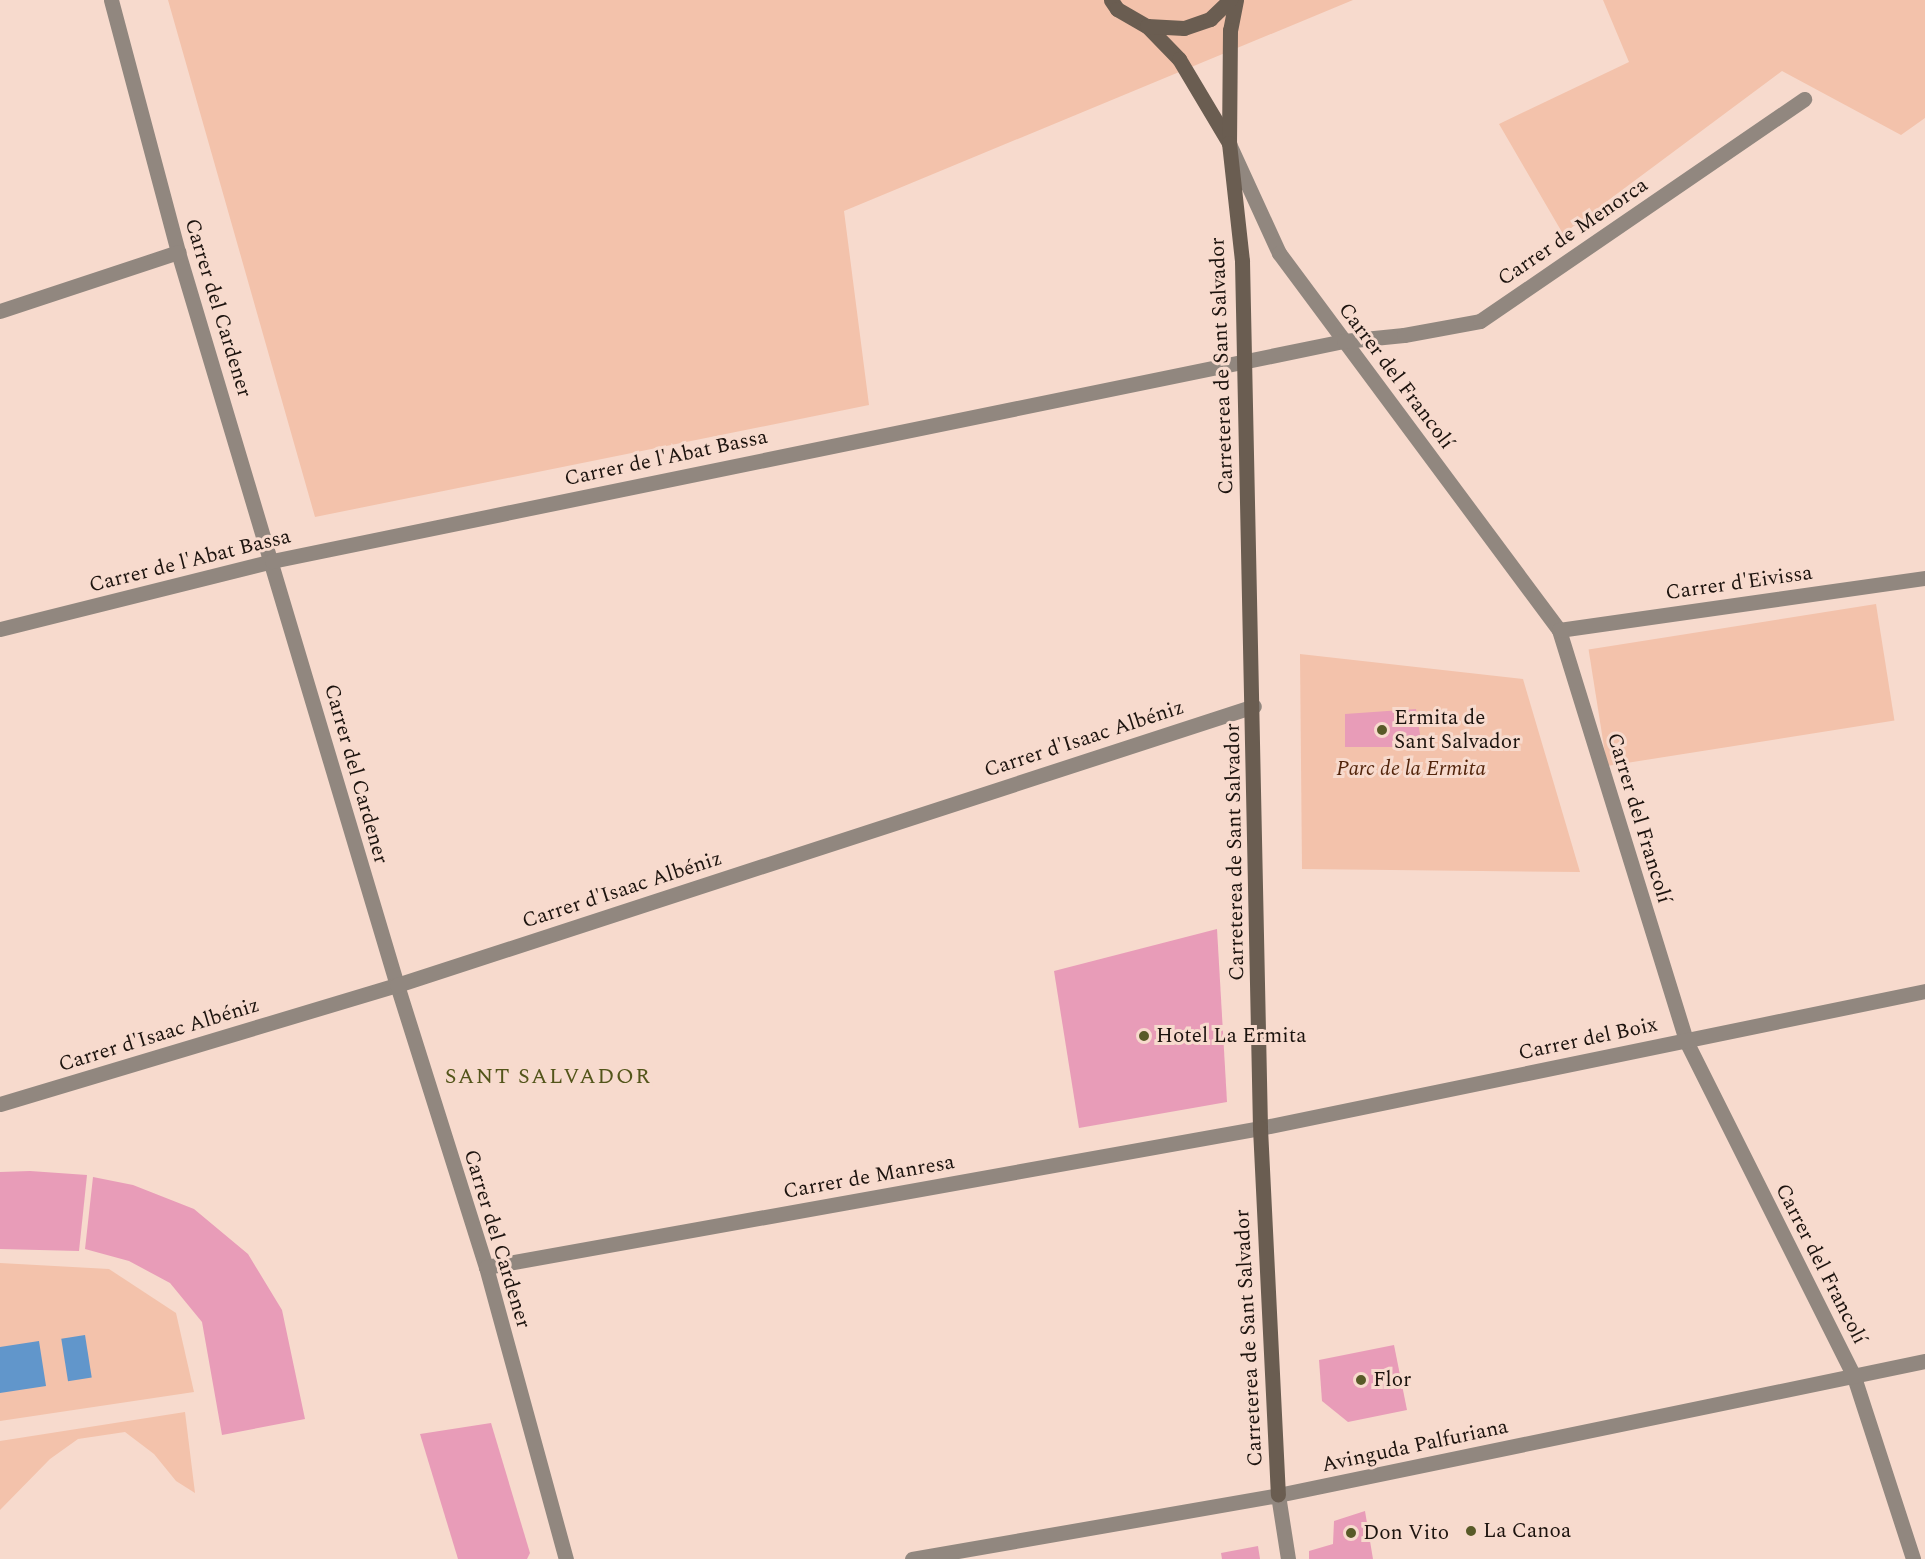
<!DOCTYPE html>
<html>
<head>
<meta charset="utf-8">
<style>
  body { margin:0 }
  #map { position:relative; width:1925px; height:1559px; overflow:hidden; background:#f7dacd; font-family:Spectral,serif }
  div>[style] { position:absolute }
  [style*='--x'] { left:calc(var(--x)*1px); top:calc(var(--y)*1px); width:calc(var(--w)*1px); rotate:calc(var(--a)*1deg) }
  .green>* { inset:0; background:#f3c2ab; transform-origin:0 0 }
  .water>* { inset:0; background:#6196cb; transform-origin:0 0 }
  .building>* { inset:0; background:#e89cb8 }
  .street>* { height:15px; margin:-7.5px; padding:0 7.5px; transform-origin:7.5px; border-radius:7.5px; background:#91877f }
  .secondary>* { height:15px; margin:-7.5px; padding:0 7.5px; transform-origin:7.5px; border-radius:7.5px; background:#6a5d51 }
  .dots>* { width:16px; height:16px; translate:-50% -50%; box-sizing:border-box; border:3px solid #f7dacd; border-radius:50% }
  span { translate:-50% -50%; white-space:nowrap; text-align:center; line-height:1.15; -webkit-text-stroke:6px #f7dacd; paint-order:stroke }
  .street-label { font-size:21px; color:#1c130e }
  .poi-label { font-size:21px; color:#1c130e }
  .left { translate:0 -50%; text-align:left }
  .park-label { font-size:21px; color:#52240b; font-style:italic }
  .neighbourhood-label { font-size:22px; color:#53551a; letter-spacing:1.5px }
</style>
</head>
<body>
<div id="map">
  <div class="green">
    <i style="clip-path:polygon(168px 0,1353px 0,844px 211px,869px 405px,315px 517px)"></i>
    <i style="clip-path:polygon(1603px 0,1925px 0,1925px 118px,1901px 135px,1782px 71px,1563px 234px,1499px 124px,1629px 62px)"></i>
    <i style="left:1876px;top:604px;width:118px;height:291px;rotate:81deg"></i>
    <i style="clip-path:polygon(1300px 654px,1523px 679px,1580px 872px,1302px 869px)"></i>
    <i style="clip-path:polygon(0 1263px,109px 1269px,176px 1313px,194px 1392px,0 1421px)"></i>
    <i style="clip-path:polygon(185px 1412px,195px 1493px,176px 1481px,154px 1454px,125px 1432px,78px 1439px,50px 1459px,0 1510px,0 1441px)"></i>
  </div>
  <div class="water">
    <i style="left:85px;top:1335px;width:43px;height:24px;rotate:81deg"></i>
    <i style="clip-path:polygon(39px 1341px,46px 1386px,0 1393px,0 1347px)"></i>
  </div>
  <div class="building">
    <i style="clip-path:polygon(1416px 709px,1422px 747px,1345px 747px,1345px 714px)"></i>
    <i style="clip-path:polygon(1217px 929px,1227px 1102px,1079px 1128px,1054px 971px)"></i>
    <i style="clip-path:polygon(30px 1171px,87px 1175px,79px 1251px,0 1249px,0 1172px)"></i>
    <i style="clip-path:polygon(93px 1177px,133px 1185px,194px 1209px,248px 1254px,282px 1310px,305px 1419px,222px 1435px,202px 1322px,170px 1283px,129px 1261px,85px 1249px)"></i>
    <i style="clip-path:polygon(1394px 1345px,1407px 1410px,1348px 1422px,1322px 1401px,1319px 1360px)"></i>
    <i style="clip-path:polygon(491px 1423px,530px 1553px,527px 1559px,458px 1559px,420px 1434px)"></i>
    <i style="clip-path:polygon(1365px 1511px,1373px 1559px,1309px 1559px,1309px 1551px,1333px 1544px,1334px 1521px)"></i>
    <i style="clip-path:polygon(1258px 1546px,1260px 1559px,1222px 1559px,1221px 1553px)"></i>
  </div>
  <div class="street">
    <i style="--x:111;--y:0;--w:261;--a:75.1"></i>
    <i style="--x:178;--y:252;--w:765;--a:73.37"></i>
    <i style="--x:397;--y:985;--w:296;--a:72.5"></i>
    <i style="--x:486;--y:1267;--w:303;--a:74.7"></i>
    <i style="--x:1230;--y:146;--w:118;--a:65.4"></i>
    <i style="--x:1279;--y:253;--w:470;--a:53.4"></i>
    <i style="--x:1559;--y:630;--w:430;--a:72.8"></i>
    <i style="--x:1686;--y:1041;--w:376;--a:63.4"></i>
    <i style="--x:1854;--y:1377;--w:191;--a:72"></i>
    <i style="--x:0;--y:311;--w:188;--a:-18.3"></i>
    <i style="--x:0;--y:629;--w:280;--a:-14"></i>
    <i style="--x:272;--y:561;--w:1094;--a:-11.6"></i>
    <i style="--x:1344;--y:341;--w:60;--a:-5.7"></i>
    <i style="--x:1404;--y:335;--w:77;--a:-10.4"></i>
    <i style="--x:1480;--y:321;--w:393;--a:-34.4"></i>
    <i style="--x:1559;--y:630;--w:370;--a:-8.1"></i>
    <i style="--x:0;--y:1104;--w:414;--a:-16.7"></i>
    <i style="--x:397;--y:985;--w:901;--a:-18.03"></i>
    <i style="--x:486;--y:1267;--w:786;--a:-10.18"></i>
    <i style="--x:1260;--y:1128;--w:679;--a:-11.64"></i>
    <i style="--x:1278;--y:1495;--w:65;--a:81.1"></i>
    <i style="--x:912;--y:1559;--w:372;--a:-9.9"></i>
    <i style="--x:1278;--y:1495;--w:661;--a:-11.7"></i>
  </div>
  <div class="secondary">
    <i style="--x:1111;--y:0;--w:11;--a:56"></i>
    <i style="--x:1117;--y:9;--w:34;--a:30"></i>
    <i style="--x:1147;--y:26;--w:46;--a:45.9"></i>
    <i style="--x:1179;--y:59;--w:98;--a:59.2"></i>
    <i style="--x:1236;--y:0;--w:31;--a:101"></i>
    <i style="--x:1230;--y:30;--w:113;--a:90.5"></i>
    <i style="--x:1229;--y:143;--w:119;--a:83.7"></i>
    <i style="--x:1242;--y:261;--w:867;--a:88.81"></i>
    <i style="--x:1260;--y:1128;--w:367;--a:87.2"></i>
    <i style="--x:1147;--y:26;--w:37;--a:3"></i>
    <i style="--x:1184;--y:28;--w:28;--a:-19"></i>
    <i style="--x:1210;--y:19;--w:28;--a:-44"></i>
  </div>
  <div class="dots">
    <i style="left:1382px;top:730px;background:#585a28"></i>
    <i style="left:1144px;top:1036px;background:#585a28"></i>
    <i style="left:1361px;top:1380px;background:#585a28"></i>
    <i style="left:1471px;top:1531px;background:#585a28"></i>
    <i style="left:1351px;top:1533px;background:#585a28"></i>
  </div>
  <div class="street-label">
    <span style="left:1573px;top:232px;rotate:-34deg">Carrer de Menorca</span>
    <span style="left:218px;top:308px;rotate:73deg">Carrer del Cardener</span>
    <span style="left:1222px;top:366px;rotate:-92deg">Carreterea de Sant Salvador</span>
    <span style="left:1396px;top:376px;rotate:53deg">Carrer del Francolí</span>
    <span style="left:666px;top:458px;rotate:-12deg">Carrer de l'Abat Bassa</span>
    <span style="left:190px;top:561px;rotate:-14deg">Carrer de l'Abat Bassa</span>
    <span style="left:1739px;top:583px;rotate:-8deg">Carrer d'Eivissa</span>
    <span style="left:1084px;top:739px;rotate:-18deg">Carrer d'Isaac Albéniz</span>
    <span style="left:356px;top:774px;rotate:74deg">Carrer del Cardener</span>
    <span style="left:1639px;top:818px;rotate:73deg">Carrer del Francolí</span>
    <span style="left:1235px;top:852px;rotate:-91deg">Carreterea de Sant Salvador</span>
    <span style="left:622px;top:890px;rotate:-18deg">Carrer d'Isaac Albéniz</span>
    <span style="left:159px;top:1035px;rotate:-17deg">Carrer d'Isaac Albéniz</span>
    <span style="left:1588px;top:1039px;rotate:-12deg">Carrer del Boix</span>
    <span style="left:869px;top:1177px;rotate:-10deg">Carrer de Manresa</span>
    <span style="left:497px;top:1239px;rotate:73deg">Carrer del Cardener</span>
    <span style="left:1821px;top:1264px;rotate:63deg">Carrer del Francolí</span>
    <span style="left:1249px;top:1338px;rotate:-93deg">Carreterea de Sant Salvador</span>
    <span style="left:1415px;top:1446px;rotate:-12deg">Avinguda Palfuriana</span>
  </div>
  <div class="poi-label">
    <span class="left" style="left:1394px;top:730px">Ermita de<br>Sant Salvador</span>
    <span class="left" style="left:1156px;top:1036px">Hotel La Ermita</span>
    <span class="left" style="left:1373px;top:1380px">Flor</span>
    <span class="left" style="left:1483px;top:1531px">La Canoa</span>
    <span class="left" style="left:1363px;top:1533px">Don Vito</span>
  </div>
  <div class="park-label">
    <span style="left:1411px;top:769px">Parc de la Ermita</span>
  </div>
  <div class="neighbourhood-label">
    <span style="left:548px;top:1077px">SANT SALVADOR</span>
  </div>
</div>
</body>
</html>
